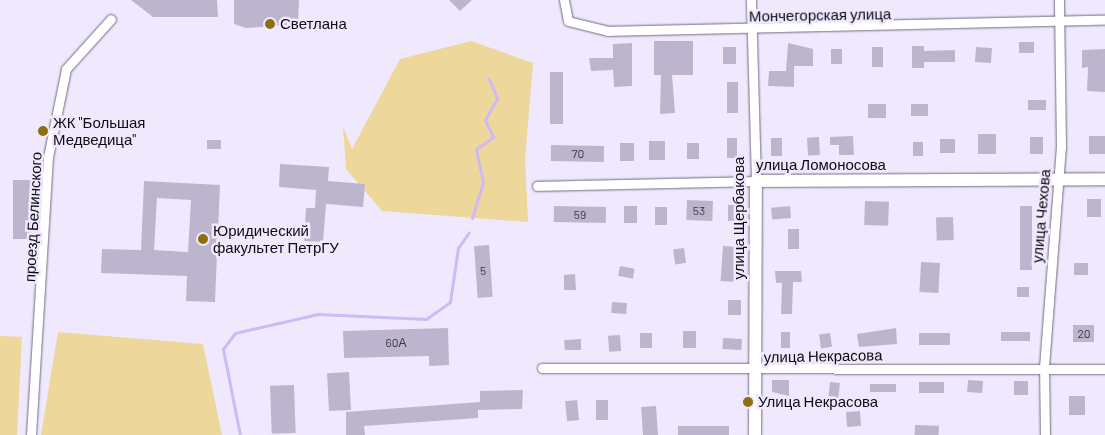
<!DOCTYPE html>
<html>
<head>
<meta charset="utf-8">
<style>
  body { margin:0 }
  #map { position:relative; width:1105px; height:435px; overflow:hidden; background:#f0e9fe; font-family:Barlow,sans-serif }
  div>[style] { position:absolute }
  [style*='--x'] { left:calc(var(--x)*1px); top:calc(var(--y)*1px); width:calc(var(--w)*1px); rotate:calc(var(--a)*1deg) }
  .green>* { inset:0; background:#eed79b }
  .stream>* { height:3px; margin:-1.5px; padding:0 1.5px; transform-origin:1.5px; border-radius:1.5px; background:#cfbaf5 }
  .building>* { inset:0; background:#bdb5cd; transform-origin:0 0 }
  .roads { filter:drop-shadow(0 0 1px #736b81) drop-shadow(0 0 1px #736b81) }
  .street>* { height:9px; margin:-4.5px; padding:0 4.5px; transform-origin:4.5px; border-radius:4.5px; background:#fff }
  .secondary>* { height:12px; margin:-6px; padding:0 6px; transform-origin:6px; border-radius:6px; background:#fff }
  .dots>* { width:14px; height:14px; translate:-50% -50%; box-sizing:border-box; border:2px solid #f0e9fe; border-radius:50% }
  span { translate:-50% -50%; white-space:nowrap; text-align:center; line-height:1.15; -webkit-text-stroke:5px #f0e9fe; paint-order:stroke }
  .number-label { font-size:12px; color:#3a3642 }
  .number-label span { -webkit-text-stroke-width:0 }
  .street-label { font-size:15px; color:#0e0b13 }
  .poi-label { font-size:15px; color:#0e0b13 }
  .left { translate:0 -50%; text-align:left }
</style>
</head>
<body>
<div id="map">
  <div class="green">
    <i style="clip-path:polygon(471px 41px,533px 63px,525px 159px,528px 222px,382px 211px,346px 169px,343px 126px,352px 149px,400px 59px)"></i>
    <i style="clip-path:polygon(58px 332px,203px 344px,222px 435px,41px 435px)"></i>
    <i style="clip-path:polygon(0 336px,22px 337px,17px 435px,0 435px)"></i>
  </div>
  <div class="stream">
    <i style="--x:472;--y:218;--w:38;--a:-73"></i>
    <i style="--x:483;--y:182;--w:34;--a:-102"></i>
    <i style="--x:476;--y:149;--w:21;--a:-35"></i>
    <i style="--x:493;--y:137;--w:19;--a:-115"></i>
    <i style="--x:485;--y:120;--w:25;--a:-61"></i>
    <i style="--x:497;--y:98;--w:21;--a:-113"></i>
    <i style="--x:240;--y:435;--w:88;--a:-101.2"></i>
    <i style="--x:223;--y:349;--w:20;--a:-53"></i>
    <i style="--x:235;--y:333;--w:85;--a:-12.9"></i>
    <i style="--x:318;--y:314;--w:108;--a:2.7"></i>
    <i style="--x:426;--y:319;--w:29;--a:-35"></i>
    <i style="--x:450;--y:302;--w:55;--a:-81.6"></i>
    <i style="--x:458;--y:248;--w:19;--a:-55"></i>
  </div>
  <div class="building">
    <i style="clip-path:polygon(131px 0,217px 0,218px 17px,153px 17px)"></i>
    <i style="clip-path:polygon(234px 0,299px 0,298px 24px,246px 28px,234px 24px)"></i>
    <i style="clip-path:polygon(449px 0,472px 0,460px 11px)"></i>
    <i style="clip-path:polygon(654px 41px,693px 41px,693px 75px,672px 75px,675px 113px,660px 114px,661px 75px,654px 75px)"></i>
    <i style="left:1019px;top:42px;width:15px;height:11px"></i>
    <i style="clip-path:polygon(632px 43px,632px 86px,614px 87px,613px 70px,591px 71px,589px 58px,613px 58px,613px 44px)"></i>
    <i style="clip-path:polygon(788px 43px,813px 49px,813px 66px,794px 66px,794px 87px,768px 86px,769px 71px,786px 71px)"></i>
    <i style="clip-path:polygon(912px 46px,924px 46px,924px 51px,955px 50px,955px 62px,924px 62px,924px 68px,912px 68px)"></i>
    <i style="left:723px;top:47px;width:13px;height:17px"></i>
    <i style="left:872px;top:47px;width:11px;height:20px"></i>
    <i style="left:976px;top:47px;width:16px;height:15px;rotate:4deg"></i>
    <i style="left:831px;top:49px;width:11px;height:15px"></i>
    <i style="clip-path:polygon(1105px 49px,1105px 92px,1087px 91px,1088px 67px,1082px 68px,1082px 50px)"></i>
    <i style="left:550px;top:72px;width:13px;height:52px"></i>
    <i style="left:727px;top:82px;width:11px;height:31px"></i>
    <i style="left:1046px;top:100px;width:10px;height:18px;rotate:90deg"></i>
    <i style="left:868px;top:104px;width:18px;height:14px"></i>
    <i style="left:911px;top:104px;width:17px;height:12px"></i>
    <i style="left:978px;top:134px;width:18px;height:20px"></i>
    <i style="clip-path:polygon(853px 136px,854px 155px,839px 155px,839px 145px,830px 145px,830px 137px)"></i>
    <i style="left:1089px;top:136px;width:16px;height:18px"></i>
    <i style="left:819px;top:137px;width:18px;height:12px;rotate:87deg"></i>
    <i style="left:1030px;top:137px;width:13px;height:17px"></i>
    <i style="left:727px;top:138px;width:10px;height:20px"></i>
    <i style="left:771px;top:138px;width:11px;height:18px"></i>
    <i style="left:955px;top:139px;width:14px;height:15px;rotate:90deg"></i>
    <i style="left:207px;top:140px;width:14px;height:9px"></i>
    <i style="left:649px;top:141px;width:16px;height:19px"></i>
    <i style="left:913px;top:142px;width:10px;height:14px"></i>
    <i style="left:620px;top:143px;width:14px;height:18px"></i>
    <i style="left:687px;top:143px;width:12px;height:16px"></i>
    <i style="left:551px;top:145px;width:53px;height:16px;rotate:1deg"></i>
    <i style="clip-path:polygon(280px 164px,329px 167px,328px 181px,365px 184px,363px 207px,326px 204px,323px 242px,304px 241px,306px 208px,315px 208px,316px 190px,279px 187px)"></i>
    <i style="left:13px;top:180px;width:17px;height:59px"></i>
    <i style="clip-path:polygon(evenodd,144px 181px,220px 185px,215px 302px,186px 301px,187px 276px,101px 273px,102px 249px,141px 250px,144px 181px,157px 198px,191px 200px,188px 252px,154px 250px,157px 198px)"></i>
    <i style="left:1087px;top:199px;width:14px;height:18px"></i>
    <i style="left:687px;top:200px;width:26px;height:20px;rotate:2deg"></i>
    <i style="left:865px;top:201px;width:24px;height:24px;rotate:2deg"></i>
    <i style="left:740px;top:205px;width:16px;height:12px;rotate:90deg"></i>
    <i style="left:554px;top:206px;width:52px;height:16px;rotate:1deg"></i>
    <i style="left:624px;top:206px;width:13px;height:17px"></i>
    <i style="left:790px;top:206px;width:12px;height:19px;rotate:85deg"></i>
    <i style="left:1020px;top:206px;width:12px;height:64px"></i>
    <i style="left:655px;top:207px;width:12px;height:18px"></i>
    <i style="left:953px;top:217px;width:23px;height:17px;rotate:88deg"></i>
    <i style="left:788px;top:229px;width:11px;height:20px"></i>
    <i style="left:489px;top:245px;width:52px;height:15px;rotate:86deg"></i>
    <i style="left:723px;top:246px;width:16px;height:35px;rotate:4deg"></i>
    <i style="left:684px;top:248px;width:15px;height:11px;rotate:82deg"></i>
    <i style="left:921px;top:262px;width:19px;height:30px;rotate:3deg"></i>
    <i style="left:1074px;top:263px;width:14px;height:12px"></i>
    <i style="left:620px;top:266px;width:15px;height:10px;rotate:11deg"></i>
    <i style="clip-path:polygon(775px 271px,801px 271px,802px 282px,793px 282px,792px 314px,781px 314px,782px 283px,776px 283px)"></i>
    <i style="clip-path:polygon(575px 274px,576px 290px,564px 290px,564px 275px)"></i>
    <i style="left:1017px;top:287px;width:12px;height:10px"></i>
    <i style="left:728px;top:300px;width:13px;height:15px"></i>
    <i style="left:612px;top:302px;width:15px;height:11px;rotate:4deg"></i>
    <i style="left:1073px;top:325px;width:21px;height:17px"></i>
    <i style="clip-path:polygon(448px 328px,449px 365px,429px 366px,429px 356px,344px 358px,343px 331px)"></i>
    <i style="clip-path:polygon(896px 328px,897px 344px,859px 347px,857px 334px)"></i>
    <i style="left:683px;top:331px;width:13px;height:17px"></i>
    <i style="left:781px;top:332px;width:9px;height:16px"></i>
    <i style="left:1001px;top:332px;width:29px;height:9px"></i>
    <i style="left:640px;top:333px;width:12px;height:15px"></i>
    <i style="left:830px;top:333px;width:14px;height:11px;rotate:82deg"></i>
    <i style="left:919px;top:333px;width:31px;height:12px"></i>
    <i style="left:620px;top:335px;width:16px;height:12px;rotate:86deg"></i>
    <i style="left:723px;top:338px;width:19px;height:11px;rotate:3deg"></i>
    <i style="clip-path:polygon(581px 339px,581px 350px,565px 350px,564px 340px)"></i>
    <i style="left:349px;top:372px;width:38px;height:22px;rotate:87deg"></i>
    <i style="clip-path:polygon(772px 380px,789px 380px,789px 396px,772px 392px)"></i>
    <i style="left:968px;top:380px;width:15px;height:12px;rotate:4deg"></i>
    <i style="left:1014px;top:381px;width:14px;height:14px"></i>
    <i style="left:830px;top:382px;width:10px;height:21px;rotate:6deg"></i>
    <i style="left:919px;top:382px;width:25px;height:11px"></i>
    <i style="left:870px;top:384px;width:26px;height:8px"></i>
    <i style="left:294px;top:385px;width:48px;height:24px;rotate:88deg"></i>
    <i style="clip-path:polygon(523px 390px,522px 409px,478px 410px,478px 418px,364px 426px,365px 435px,346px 435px,346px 412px,480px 402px,480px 391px)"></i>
    <i style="left:1069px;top:396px;width:16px;height:19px"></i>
    <i style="left:577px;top:400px;width:20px;height:12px;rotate:84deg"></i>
    <i style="left:596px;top:400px;width:12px;height:20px"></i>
    <i style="left:656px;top:406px;width:29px;height:15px;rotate:86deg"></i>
    <i style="left:860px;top:411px;width:15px;height:14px;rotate:86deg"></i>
    <i style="left:915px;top:425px;width:24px;height:10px;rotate:2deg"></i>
    <i style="left:678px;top:426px;width:51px;height:9px"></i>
  </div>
  <div class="roads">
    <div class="street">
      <i style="--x:564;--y:0;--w:21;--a:79"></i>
      <i style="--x:568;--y:21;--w:41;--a:14"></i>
      <i style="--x:608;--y:31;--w:497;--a:-1.3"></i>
      <i style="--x:537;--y:186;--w:219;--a:-1.3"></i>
      <i style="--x:756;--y:181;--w:181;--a:-91.6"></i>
      <i style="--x:542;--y:368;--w:563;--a:0.1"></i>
      <i style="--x:31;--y:435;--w:279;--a:-86.5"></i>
      <i style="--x:48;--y:157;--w:90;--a:-78.4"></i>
      <i style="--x:66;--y:69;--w:67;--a:-48"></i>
      <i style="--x:1045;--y:435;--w:68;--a:-90.8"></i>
      <i style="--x:1044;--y:367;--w:221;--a:-85.6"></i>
      <i style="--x:1061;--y:147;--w:147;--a:-90.8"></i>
    </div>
    <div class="secondary">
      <i style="--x:755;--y:435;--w:254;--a:-89.8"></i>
      <i style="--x:756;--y:181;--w:349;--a:-0.3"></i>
    </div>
  </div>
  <div class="dots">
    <i style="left:270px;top:24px;background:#8b6f11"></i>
    <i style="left:43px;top:131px;background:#8b6f11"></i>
    <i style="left:203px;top:239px;background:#8b6f11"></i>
    <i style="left:748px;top:402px;background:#8b6f11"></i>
  </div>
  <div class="number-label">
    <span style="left:578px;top:154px">70</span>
    <span style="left:699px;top:211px">53</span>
    <span style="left:580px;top:215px">59</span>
    <span style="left:483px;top:271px">5</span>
    <span style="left:1084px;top:334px">20</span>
    <span style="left:396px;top:343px">60А</span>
  </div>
  <div class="street-label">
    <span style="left:820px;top:15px;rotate:-1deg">Мончегорская улица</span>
    <span style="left:821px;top:165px">улица Ломоносова</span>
    <span style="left:1041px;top:216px;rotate:-85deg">улица Чехова</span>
    <span style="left:33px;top:217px;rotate:-87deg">проезд Белинского</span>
    <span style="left:739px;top:218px;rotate:-90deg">улица Щербакова</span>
    <span style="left:823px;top:356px;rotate:-1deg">улица Некрасова</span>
  </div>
  <div class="poi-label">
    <span class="left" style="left:280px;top:24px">Светлана</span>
    <span class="left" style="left:53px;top:131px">ЖК "Большая<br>Медведица"</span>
    <span class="left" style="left:213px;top:239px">Юридический<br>факультет ПетрГУ</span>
    <span class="left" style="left:758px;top:402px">Улица Некрасова</span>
  </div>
</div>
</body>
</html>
